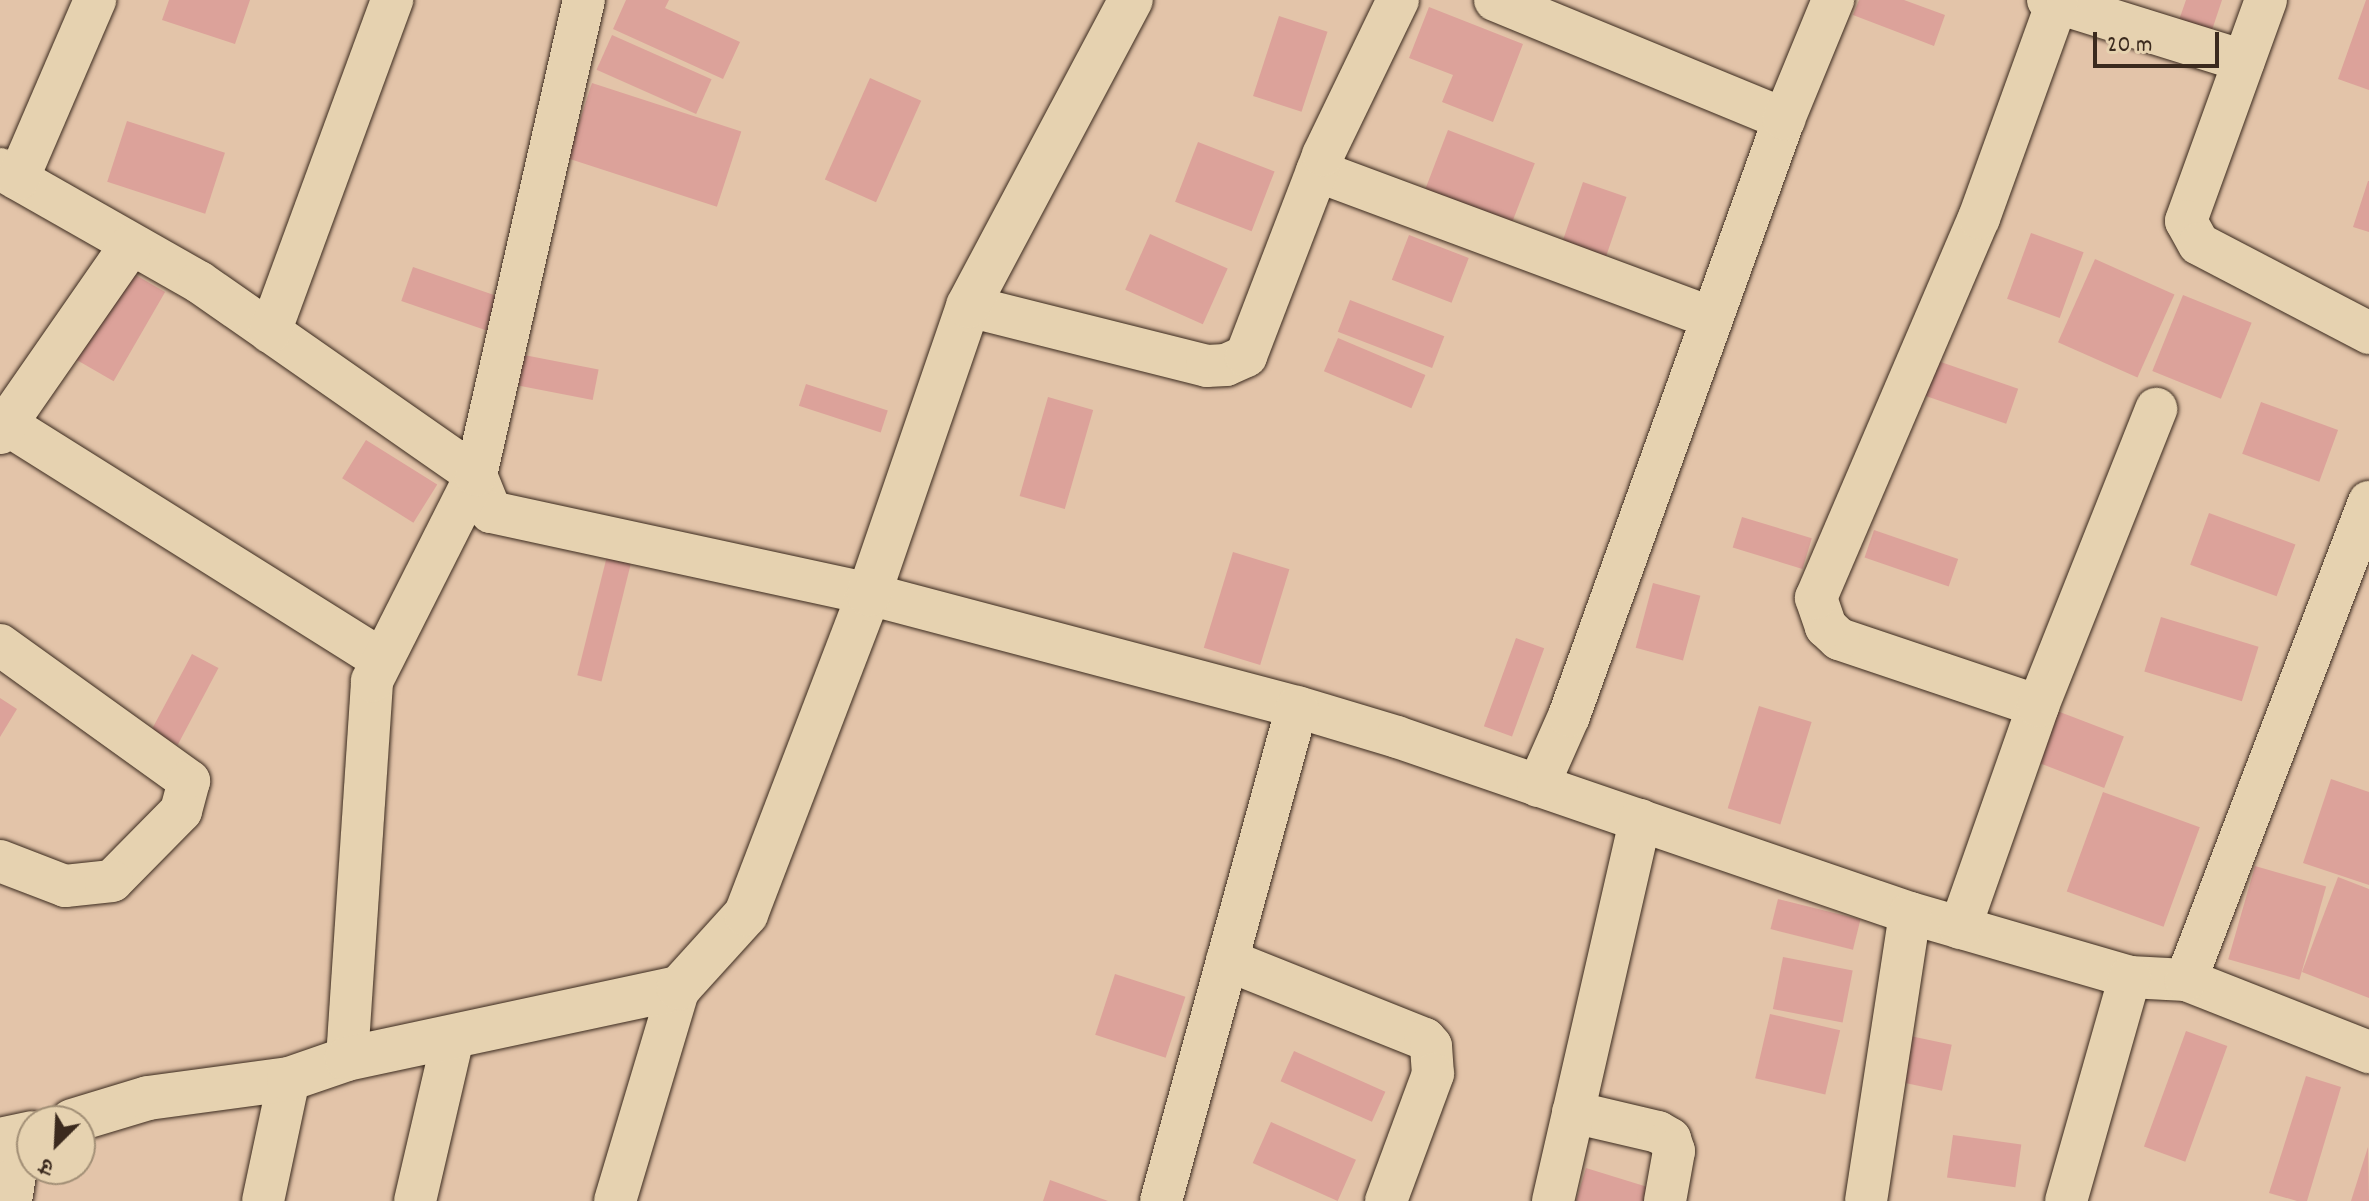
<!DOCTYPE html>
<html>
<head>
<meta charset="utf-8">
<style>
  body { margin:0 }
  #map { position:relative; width:2369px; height:1201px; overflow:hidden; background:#e3c4a9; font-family:Dekko,"Playpen Sans Deva",sans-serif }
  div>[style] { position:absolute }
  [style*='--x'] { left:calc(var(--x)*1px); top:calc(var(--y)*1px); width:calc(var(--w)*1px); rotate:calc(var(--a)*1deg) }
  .building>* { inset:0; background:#dca29a; transform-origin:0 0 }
  .roads { filter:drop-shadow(0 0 2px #3b2a1e) drop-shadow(0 0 2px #3b2a1e) }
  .minor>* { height:42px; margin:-21px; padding:0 21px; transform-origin:21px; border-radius:21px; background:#e6d2b0 }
  .tertiary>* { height:44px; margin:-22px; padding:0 22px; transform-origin:22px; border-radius:22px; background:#e6d2b0 }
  span { translate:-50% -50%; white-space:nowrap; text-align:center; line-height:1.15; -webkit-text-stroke:8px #e6d2b0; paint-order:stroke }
  .north { position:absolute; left:16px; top:1105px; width:80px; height:80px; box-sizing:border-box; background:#e6d2b0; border:2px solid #a28f76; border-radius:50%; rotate:204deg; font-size:22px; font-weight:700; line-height:32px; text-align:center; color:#3b2a1e }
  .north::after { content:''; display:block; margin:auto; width:28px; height:36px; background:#3b2a1e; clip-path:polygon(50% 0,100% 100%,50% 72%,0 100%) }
  .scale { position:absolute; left:2093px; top:32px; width:126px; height:36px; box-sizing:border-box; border:4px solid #3b2a1e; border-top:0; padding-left:10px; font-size:24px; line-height:28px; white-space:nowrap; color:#3b2a1e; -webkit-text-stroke:6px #e6d2b0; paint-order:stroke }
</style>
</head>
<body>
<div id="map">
  <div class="building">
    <i style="clip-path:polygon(169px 0,250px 0,235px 44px,162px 20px)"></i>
    <i style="clip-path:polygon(626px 0,669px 0,665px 8px,740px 42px,723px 79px,613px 29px)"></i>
    <i style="clip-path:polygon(1859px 0,1904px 0,1945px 15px,1934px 46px,1853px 15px)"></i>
    <i style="clip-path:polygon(2186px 0,2222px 0,2211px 33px,2178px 23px)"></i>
    <i style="clip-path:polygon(2366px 0,2369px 0,2369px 90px,2338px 79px)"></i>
    <i style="clip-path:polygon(1429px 7px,1523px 44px,1493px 122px,1442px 102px,1453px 75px,1409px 58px)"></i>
    <i style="left:1279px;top:16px;width:51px;height:84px;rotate:18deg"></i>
    <i style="left:612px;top:35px;width:109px;height:38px;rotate:24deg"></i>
    <i style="left:870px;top:78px;width:56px;height:111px;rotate:24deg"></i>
    <i style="left:592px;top:83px;width:157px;height:79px;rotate:18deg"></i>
    <i style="left:127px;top:121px;width:103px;height:64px;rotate:18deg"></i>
    <i style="left:1448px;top:130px;width:93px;height:72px;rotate:21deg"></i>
    <i style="left:1198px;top:142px;width:82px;height:64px;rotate:21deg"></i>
    <i style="clip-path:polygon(2368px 181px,2369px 181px,2369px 232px,2353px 227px)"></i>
    <i style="left:1583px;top:182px;width:46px;height:68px;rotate:19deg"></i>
    <i style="left:2031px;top:233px;width:56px;height:70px;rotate:20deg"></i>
    <i style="left:1150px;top:234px;width:85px;height:61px;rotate:24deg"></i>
    <i style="left:1409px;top:235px;width:64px;height:48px;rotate:21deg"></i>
    <i style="left:2095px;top:259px;width:87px;height:91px;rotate:24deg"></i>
    <i style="left:413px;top:267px;width:91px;height:36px;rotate:19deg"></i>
    <i style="left:127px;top:270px;width:44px;height:103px;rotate:30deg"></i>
    <i style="left:2183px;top:295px;width:74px;height:82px;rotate:22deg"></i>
    <i style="left:1350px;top:300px;width:101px;height:34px;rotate:21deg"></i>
    <i style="left:1338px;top:338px;width:95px;height:36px;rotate:23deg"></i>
    <i style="left:524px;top:355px;width:76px;height:31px;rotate:11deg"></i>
    <i style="left:1935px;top:360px;width:88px;height:37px;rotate:19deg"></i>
    <i style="left:806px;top:384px;width:86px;height:23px;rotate:18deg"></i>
    <i style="left:1048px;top:397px;width:47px;height:103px;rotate:16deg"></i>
    <i style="left:2261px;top:402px;width:82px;height:55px;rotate:20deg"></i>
    <i style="left:366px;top:440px;width:84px;height:45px;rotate:32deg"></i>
    <i style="left:2209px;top:513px;width:92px;height:55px;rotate:20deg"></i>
    <i style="left:1742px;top:517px;width:73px;height:32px;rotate:17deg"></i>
    <i style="left:1874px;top:530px;width:89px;height:29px;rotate:19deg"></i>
    <i style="left:1233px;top:552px;width:59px;height:100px;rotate:17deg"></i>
    <i style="left:607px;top:556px;width:25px;height:123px;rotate:14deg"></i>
    <i style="left:1653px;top:583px;width:49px;height:67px;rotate:15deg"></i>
    <i style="left:2161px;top:617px;width:102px;height:57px;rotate:17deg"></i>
    <i style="left:1516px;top:638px;width:30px;height:94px;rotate:20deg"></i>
    <i style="left:192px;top:654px;width:30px;height:87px;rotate:28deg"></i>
    <i style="clip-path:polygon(0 698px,17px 709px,0 737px)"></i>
    <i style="left:1759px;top:706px;width:55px;height:107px;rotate:17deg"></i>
    <i style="left:2052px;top:709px;width:77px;height:55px;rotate:21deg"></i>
    <i style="clip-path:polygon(2331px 779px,2369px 792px,2369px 885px,2303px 863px)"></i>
    <i style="left:2103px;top:792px;width:103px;height:106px;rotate:20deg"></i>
    <i style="left:2255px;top:866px;width:74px;height:97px;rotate:16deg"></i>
    <i style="clip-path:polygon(2338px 877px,2369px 889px,2369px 998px,2302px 972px)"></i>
    <i style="left:1778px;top:899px;width:85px;height:31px;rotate:14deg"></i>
    <i style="left:1783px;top:957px;width:71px;height:53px;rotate:11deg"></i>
    <i style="left:1115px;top:974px;width:74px;height:64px;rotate:18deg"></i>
    <i style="left:1770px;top:1014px;width:72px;height:66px;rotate:13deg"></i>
    <i style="left:2186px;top:1031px;width:44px;height:123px;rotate:20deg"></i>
    <i style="left:1896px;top:1033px;width:57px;height:47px;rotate:12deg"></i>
    <i style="left:1294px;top:1051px;width:100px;height:33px;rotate:24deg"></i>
    <i style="clip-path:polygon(2306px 1076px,2341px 1087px,2307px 1201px,2297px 1201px,2269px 1193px)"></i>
    <i style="left:1271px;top:1122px;width:93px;height:45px;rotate:24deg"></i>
    <i style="left:1953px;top:1135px;width:69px;height:43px;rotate:8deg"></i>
    <i style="clip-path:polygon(2368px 1147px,2369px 1201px,2351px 1201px)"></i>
    <i style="clip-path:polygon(1586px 1168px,1654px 1189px,1651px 1201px,1576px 1201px)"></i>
    <i style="clip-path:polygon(1050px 1180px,1108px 1201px,1043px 1201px)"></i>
  </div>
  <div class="roads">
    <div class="minor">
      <i style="--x:1495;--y:0;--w:313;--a:22.4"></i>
      <i style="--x:2048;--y:0;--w:205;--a:17.3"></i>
      <i style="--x:2266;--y:0;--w:235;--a:109.9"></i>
      <i style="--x:2186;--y:221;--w:26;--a:61"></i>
      <i style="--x:2199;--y:244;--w:192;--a:27.6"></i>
      <i style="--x:0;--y:169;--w:229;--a:29.6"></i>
      <i style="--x:199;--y:282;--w:338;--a:34.9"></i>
      <i style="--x:476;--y:475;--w:40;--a:68"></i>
      <i style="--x:491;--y:512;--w:387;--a:12.2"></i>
      <i style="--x:869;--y:594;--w:443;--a:14.8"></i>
      <i style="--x:1297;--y:707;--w:104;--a:16.7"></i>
      <i style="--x:1397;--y:737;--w:542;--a:18.94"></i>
      <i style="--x:1910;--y:913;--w:229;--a:16.2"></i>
      <i style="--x:2130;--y:977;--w:56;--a:3.1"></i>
      <i style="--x:2186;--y:980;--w:197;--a:21.5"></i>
      <i style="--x:1317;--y:171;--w:419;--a:20.4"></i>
      <i style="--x:18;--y:179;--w:195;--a:-66.7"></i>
      <i style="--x:968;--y:306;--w:246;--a:14.1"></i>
      <i style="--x:1207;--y:366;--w:19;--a:-3"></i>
      <i style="--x:1226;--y:365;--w:22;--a:-24"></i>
      <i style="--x:1246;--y:356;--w:215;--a:-69"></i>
      <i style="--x:1323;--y:155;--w:172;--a:-64.2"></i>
      <i style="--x:270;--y:332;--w:354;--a:-69.8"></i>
      <i style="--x:6;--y:424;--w:442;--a:32.1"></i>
      <i style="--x:0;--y:433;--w:228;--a:-55.2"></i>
      <i style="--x:0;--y:645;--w:233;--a:35.7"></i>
      <i style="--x:189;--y:781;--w:31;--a:105"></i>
      <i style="--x:181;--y:811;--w:98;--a:134.6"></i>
      <i style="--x:112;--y:881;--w:47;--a:173.9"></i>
      <i style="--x:65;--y:886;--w:70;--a:-159"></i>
      <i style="--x:2038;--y:706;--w:210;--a:-161.4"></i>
      <i style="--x:1839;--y:639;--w:18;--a:-137"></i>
      <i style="--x:1826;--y:627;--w:31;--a:-109"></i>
      <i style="--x:1816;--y:598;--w:413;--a:-66.8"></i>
      <i style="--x:1979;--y:218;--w:229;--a:-70.1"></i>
      <i style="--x:1538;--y:786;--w:77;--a:-66.1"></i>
      <i style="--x:1569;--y:716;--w:635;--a:-70.19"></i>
      <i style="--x:1784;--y:119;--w:129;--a:-67.6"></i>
      <i style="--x:1960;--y:928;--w:235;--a:-70.6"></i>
      <i style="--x:2038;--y:706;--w:320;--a:-68.3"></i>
      <i style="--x:1227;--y:960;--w:213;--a:21.8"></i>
      <i style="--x:1425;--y:1039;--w:9;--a:49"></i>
      <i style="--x:1431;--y:1046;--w:28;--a:86"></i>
      <i style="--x:1433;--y:1074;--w:135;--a:110.3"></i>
      <i style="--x:2186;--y:980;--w:512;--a:-69.05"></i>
      <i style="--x:347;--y:1059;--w:379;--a:-86.2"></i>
      <i style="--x:372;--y:681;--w:231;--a:-63.2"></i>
      <i style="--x:476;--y:475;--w:487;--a:-77.2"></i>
      <i style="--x:1573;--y:1112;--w:87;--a:13.2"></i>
      <i style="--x:1658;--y:1132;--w:14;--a:30"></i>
      <i style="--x:1670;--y:1139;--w:13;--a:72"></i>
      <i style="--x:1674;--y:1151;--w:51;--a:100.2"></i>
      <i style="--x:11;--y:1201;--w:66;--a:-81.3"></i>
      <i style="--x:263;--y:1201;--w:125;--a:-78"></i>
      <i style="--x:415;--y:1201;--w:167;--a:-76.9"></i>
      <i style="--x:615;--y:1201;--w:222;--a:-73.3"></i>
      <i style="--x:1161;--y:1201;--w:512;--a:-74.61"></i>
      <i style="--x:1553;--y:1201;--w:391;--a:-77.1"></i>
      <i style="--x:1866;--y:1201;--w:291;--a:-81.3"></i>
      <i style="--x:2066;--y:1201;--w:233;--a:-74.1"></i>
    </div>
    <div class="tertiary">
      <i style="--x:72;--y:1121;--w:79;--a:-16.8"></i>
      <i style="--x:148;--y:1098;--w:142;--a:-7.7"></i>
      <i style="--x:289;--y:1079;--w:61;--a:-19"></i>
      <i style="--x:347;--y:1059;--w:340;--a:-12.1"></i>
      <i style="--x:679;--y:988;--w:100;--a:-47.8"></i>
      <i style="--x:746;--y:914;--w:343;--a:-69"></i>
      <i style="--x:869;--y:594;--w:305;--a:-71"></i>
      <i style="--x:968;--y:306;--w:347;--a:-62"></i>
      <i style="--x:0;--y:1140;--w:33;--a:-12"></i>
    </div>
  </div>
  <div class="north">उ</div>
  <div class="scale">20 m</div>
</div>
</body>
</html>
